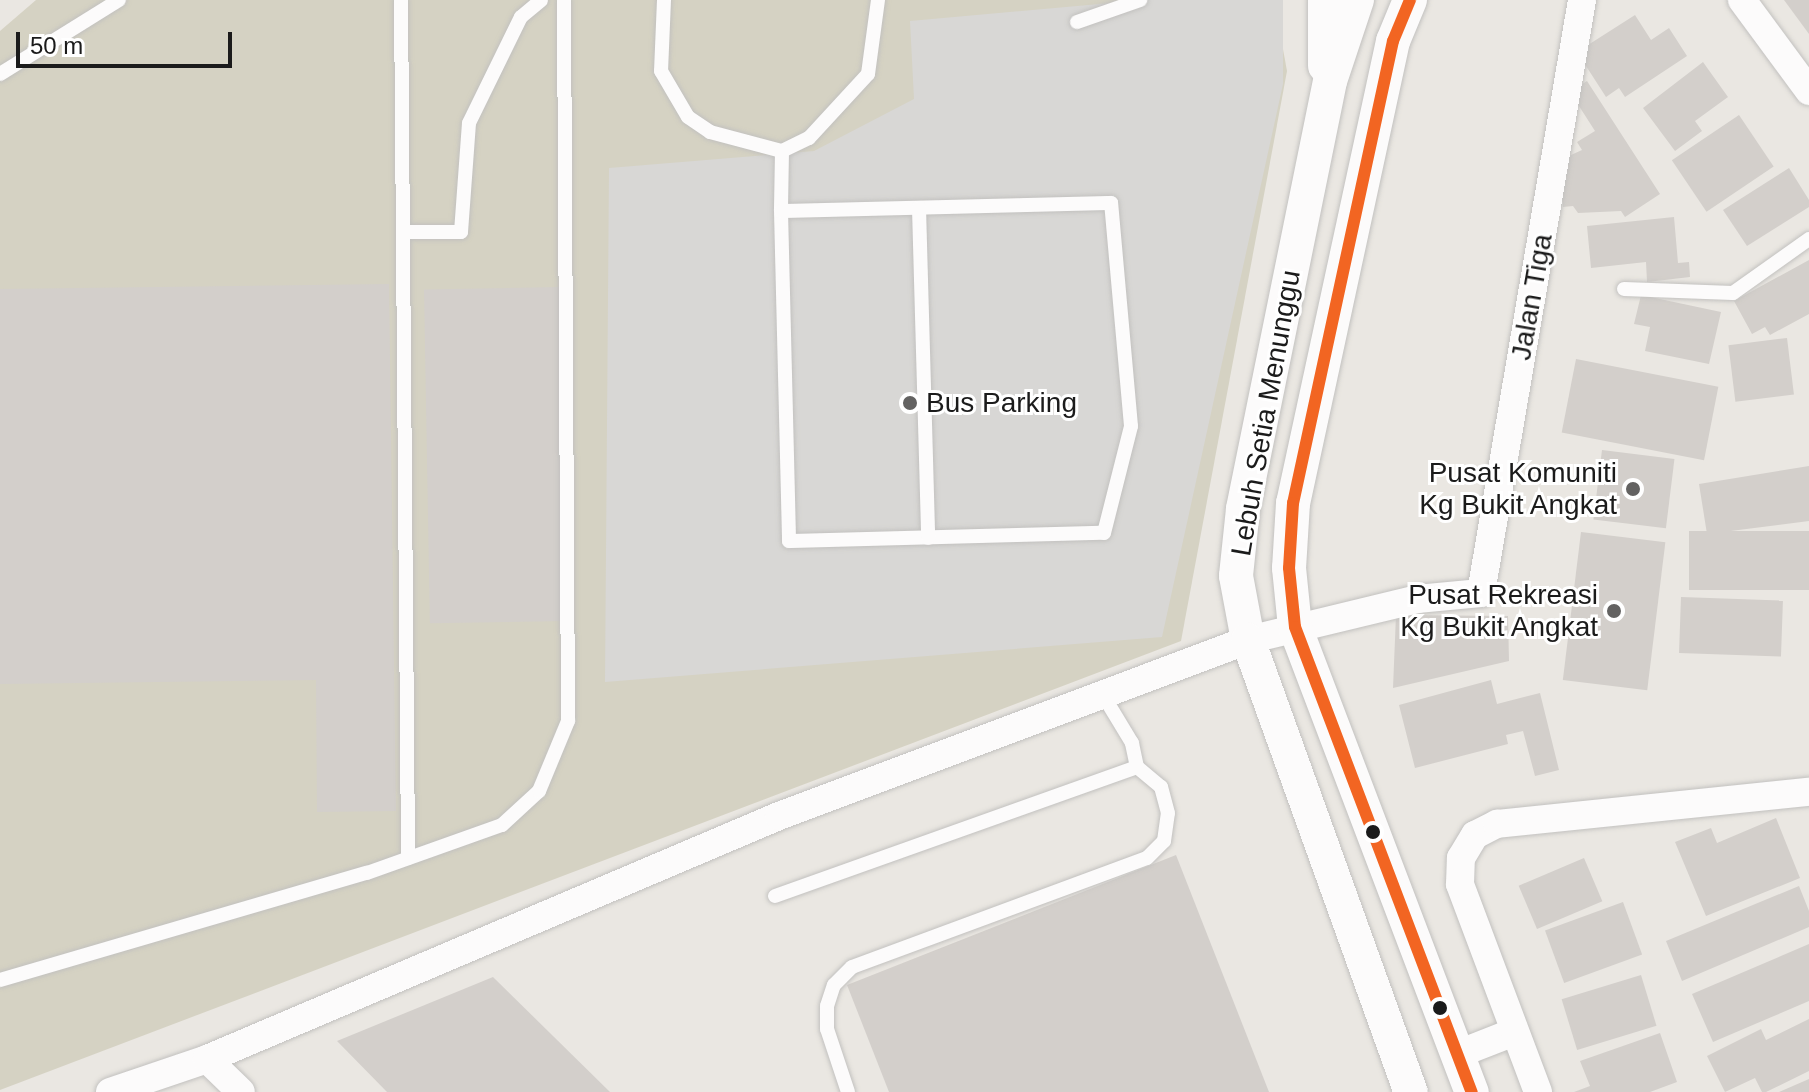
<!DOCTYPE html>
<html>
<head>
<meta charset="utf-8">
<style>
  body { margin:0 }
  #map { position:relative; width:1809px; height:1092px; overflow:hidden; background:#eae7e2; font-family:Arial,sans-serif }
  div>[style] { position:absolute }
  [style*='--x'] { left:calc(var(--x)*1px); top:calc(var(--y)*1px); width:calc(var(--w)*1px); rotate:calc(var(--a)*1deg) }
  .construction>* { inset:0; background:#d5d2c3 }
  .parking>* { inset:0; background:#d8d7d5 }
  .building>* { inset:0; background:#d3cfcb; transform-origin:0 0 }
  .roads { filter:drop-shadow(0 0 2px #c2c1bf) drop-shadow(0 0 2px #c2c1bf) }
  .service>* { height:14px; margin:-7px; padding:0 7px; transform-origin:7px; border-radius:7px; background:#fcfbfb }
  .minor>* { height:28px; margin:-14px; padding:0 14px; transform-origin:14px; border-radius:14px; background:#fcfbfb }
  .tertiary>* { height:34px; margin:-17px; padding:0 17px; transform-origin:17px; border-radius:17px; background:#fcfbfb }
  .bus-1>* { height:12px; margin:-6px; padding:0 6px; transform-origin:6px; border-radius:6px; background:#f26522 }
  .dots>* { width:22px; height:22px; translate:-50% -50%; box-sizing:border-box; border:4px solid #fff; border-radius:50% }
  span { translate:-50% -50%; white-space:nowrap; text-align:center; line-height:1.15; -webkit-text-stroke:6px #fff; paint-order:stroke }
  .street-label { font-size:28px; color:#1b1b1b }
  .poi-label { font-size:28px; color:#1b1b1b }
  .left { translate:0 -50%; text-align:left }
  .right { translate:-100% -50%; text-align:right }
  .scale { position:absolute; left:16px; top:32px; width:216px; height:36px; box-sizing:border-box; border:4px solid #1b1b1b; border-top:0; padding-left:10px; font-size:24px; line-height:28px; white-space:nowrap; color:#1b1b1b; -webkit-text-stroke:6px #fff; paint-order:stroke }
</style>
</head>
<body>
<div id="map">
  <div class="construction">
    <i style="clip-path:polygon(36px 0,1274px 0,1287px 71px,1181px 641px,0 1090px,0 31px)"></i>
  </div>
  <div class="parking">
    <i style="clip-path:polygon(1144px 0,1283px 0,1283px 84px,1162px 637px,605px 682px,609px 168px,814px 151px,914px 99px,910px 21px)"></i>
  </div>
  <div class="building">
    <i style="clip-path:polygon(1784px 0,1809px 0,1809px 34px)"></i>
    <i style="clip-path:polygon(1635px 15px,1651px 40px,1669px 28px,1687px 56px,1625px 97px,1619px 88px,1606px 97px,1577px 52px)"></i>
    <i style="clip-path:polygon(1703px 62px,1728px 97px,1695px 121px,1702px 131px,1675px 151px,1643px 108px)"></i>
    <i style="clip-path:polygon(1587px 81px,1660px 194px,1625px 217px,1621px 211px,1578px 213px,1573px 206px,1563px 207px,1560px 160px,1582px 150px,1577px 142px,1595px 131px,1570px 92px)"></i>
    <i style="left:1739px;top:115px;width:62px;height:81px;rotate:56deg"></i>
    <i style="clip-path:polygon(1789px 168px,1809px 200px,1809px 207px,1747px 246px,1723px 210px)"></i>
    <i style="clip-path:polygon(1674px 217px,1678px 263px,1689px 262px,1690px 277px,1647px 282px,1646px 262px,1591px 268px,1587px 226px)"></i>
    <i style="clip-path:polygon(1809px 260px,1809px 314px,1770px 335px,1765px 327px,1752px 334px,1734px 301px)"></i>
    <i style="clip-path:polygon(389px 284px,396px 811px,317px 812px,316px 680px,0 684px,0 289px)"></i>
    <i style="left:561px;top:287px;width:334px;height:137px;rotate:89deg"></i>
    <i style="clip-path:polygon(1641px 295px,1721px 312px,1709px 364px,1645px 351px,1650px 327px,1634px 324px)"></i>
    <i style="left:1787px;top:338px;width:57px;height:59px;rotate:83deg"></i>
    <i style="left:1576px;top:359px;width:145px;height:75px;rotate:11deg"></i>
    <i style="left:1602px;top:450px;width:73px;height:70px;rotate:7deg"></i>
    <i style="clip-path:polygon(1809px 466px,1809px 521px,1707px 534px,1699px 484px)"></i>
    <i style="left:1809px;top:531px;width:59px;height:120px;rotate:90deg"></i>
    <i style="left:1581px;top:532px;width:85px;height:149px;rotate:7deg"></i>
    <i style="left:1681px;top:597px;width:102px;height:56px;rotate:2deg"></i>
    <i style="clip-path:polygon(1396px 615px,1508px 616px,1509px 661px,1393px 688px)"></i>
    <i style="clip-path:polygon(1491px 680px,1497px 704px,1540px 693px,1559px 770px,1535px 776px,1523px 731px,1506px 735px,1508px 744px,1415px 768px,1399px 705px)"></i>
    <i style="clip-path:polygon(1776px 818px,1800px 878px,1706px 916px,1675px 842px,1711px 828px,1717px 843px)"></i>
    <i style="clip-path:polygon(1176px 855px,1269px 1092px,889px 1092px,847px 985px)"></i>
    <i style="left:1584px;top:858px;width:47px;height:71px;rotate:67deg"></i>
    <i style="clip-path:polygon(1799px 886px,1809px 911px,1809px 927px,1682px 981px,1666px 941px)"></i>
    <i style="left:1623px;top:902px;width:56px;height:83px;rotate:70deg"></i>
    <i style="clip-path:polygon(1809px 944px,1809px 1001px,1713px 1042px,1692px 994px)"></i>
    <i style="left:1641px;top:975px;width:53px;height:83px;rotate:73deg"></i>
    <i style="clip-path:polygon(493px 977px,610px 1092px,387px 1092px,337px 1041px)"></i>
    <i style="clip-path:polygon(1809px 1019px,1809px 1071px,1766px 1092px,1762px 1092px,1755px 1078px,1725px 1092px,1707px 1056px,1761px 1029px,1766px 1040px)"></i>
    <i style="clip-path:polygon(1660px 1033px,1677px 1082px,1650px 1092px,1574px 1092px,1590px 1086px,1580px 1061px)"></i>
    <i style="clip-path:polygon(1809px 1079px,1809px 1092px,1779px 1092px)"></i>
  </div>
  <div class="roads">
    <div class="service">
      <i style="--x:401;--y:0;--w:858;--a:89.53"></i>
      <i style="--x:664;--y:0;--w:71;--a:92.4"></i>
      <i style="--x:661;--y:71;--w:53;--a:59.6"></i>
      <i style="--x:688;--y:117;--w:27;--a:34"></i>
      <i style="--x:710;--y:132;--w:74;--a:14.8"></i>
      <i style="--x:782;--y:151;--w:60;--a:91"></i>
      <i style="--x:781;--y:211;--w:330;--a:88.6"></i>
      <i style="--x:789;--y:541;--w:315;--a:-1.5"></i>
      <i style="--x:1104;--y:533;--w:110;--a:-75.8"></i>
      <i style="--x:1131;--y:426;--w:224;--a:-95.1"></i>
      <i style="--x:1111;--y:203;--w:330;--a:178.6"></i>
      <i style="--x:1077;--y:22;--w:67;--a:-19.2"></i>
      <i style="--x:0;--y:74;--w:140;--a:-31.9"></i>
      <i style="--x:782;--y:151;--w:30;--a:-26"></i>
      <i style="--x:809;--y:138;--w:87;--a:-47.3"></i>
      <i style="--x:868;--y:74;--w:75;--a:-82.3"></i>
      <i style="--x:919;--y:208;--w:330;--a:88.4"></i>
      <i style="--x:403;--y:232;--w:58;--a:0"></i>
      <i style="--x:461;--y:232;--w:109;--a:-85.8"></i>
      <i style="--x:469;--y:123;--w:118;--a:-63.9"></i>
      <i style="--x:521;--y:17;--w:26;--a:-40"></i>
      <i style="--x:1624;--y:289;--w:109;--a:2.1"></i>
      <i style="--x:1733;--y:293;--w:93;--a:-35.4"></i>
      <i style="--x:775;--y:896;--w:384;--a:-19.6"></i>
      <i style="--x:1137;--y:767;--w:25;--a:-102"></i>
      <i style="--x:1132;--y:743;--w:56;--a:-121.1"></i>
      <i style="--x:0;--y:980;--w:382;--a:-16.3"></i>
      <i style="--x:367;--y:873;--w:143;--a:-19.6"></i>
      <i style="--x:502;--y:825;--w:50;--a:-42.6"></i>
      <i style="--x:539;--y:791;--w:76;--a:-67.5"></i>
      <i style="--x:568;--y:721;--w:721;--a:-90.32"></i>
      <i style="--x:848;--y:1092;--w:66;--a:-108.4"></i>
      <i style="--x:827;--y:1029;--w:23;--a:-90"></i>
      <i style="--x:827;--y:1006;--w:22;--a:-72"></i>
      <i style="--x:834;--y:985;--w:25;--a:-45"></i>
      <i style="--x:852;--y:967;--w:314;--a:-20.3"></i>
      <i style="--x:1147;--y:858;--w:24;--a:-45"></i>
      <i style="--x:1164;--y:841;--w:28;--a:-82"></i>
      <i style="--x:1168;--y:813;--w:27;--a:-105"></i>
      <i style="--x:1161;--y:787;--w:31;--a:-140"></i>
    </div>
    <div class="minor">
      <i style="--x:1742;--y:0;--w:113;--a:53.6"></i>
      <i style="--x:1458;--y:1054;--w:60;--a:-21.4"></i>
      <i style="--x:207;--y:1059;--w:47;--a:44.1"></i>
      <i style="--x:110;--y:1092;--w:102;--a:-18.8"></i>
      <i style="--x:207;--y:1059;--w:621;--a:-23.02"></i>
      <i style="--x:779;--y:816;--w:501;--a:-20.57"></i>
      <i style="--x:1248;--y:640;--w:174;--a:-13.6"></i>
      <i style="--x:1417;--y:599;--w:64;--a:-5.4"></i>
      <i style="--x:1481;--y:593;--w:602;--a:-80.33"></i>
      <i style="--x:1538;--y:1092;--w:222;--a:-110.6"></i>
      <i style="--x:1460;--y:884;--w:26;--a:-88"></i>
      <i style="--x:1461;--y:858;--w:27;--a:-59"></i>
      <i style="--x:1475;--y:835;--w:25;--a:-27"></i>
      <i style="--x:1497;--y:824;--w:314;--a:-5.9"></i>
    </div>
    <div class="tertiary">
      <i style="--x:1357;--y:0;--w:85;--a:108.4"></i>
      <i style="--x:1330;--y:81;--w:437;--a:101.5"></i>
      <i style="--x:1243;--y:509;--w:67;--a:96"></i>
      <i style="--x:1236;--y:576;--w:65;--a:79.4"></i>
      <i style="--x:1248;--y:640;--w:480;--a:70.2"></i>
      <i style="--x:1410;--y:0;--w:44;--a:112.5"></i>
      <i style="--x:1393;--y:41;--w:473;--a:102.2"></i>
      <i style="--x:1293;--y:503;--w:65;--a:93.5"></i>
      <i style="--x:1289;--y:568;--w:59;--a:84.2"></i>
      <i style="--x:1295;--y:627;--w:498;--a:69.2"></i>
      <i style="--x:1325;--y:66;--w:66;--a:-90"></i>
    </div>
  </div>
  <div class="bus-1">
    <i style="--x:1410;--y:0;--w:44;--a:112.5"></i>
    <i style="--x:1393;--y:41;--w:473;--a:102.2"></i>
    <i style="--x:1293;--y:503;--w:65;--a:93.5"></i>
    <i style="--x:1289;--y:568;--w:59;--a:84.2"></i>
    <i style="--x:1295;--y:627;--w:498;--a:69.2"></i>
  </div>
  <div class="dots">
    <i style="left:910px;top:403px;background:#636261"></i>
    <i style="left:1633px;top:489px;background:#636261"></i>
    <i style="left:1614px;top:611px;background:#636261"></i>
    <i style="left:1373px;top:832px;background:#1b1b1b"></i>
    <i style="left:1440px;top:1008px;background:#1b1b1b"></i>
  </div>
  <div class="street-label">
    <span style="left:1532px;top:297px;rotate:-80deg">Jalan Tiga</span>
    <span style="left:1266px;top:413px;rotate:-80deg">Lebuh Setia Menunggu</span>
  </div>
  <div class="poi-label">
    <span class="left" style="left:926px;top:403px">Bus Parking</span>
    <span class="right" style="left:1617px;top:489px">Pusat Komuniti<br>Kg Bukit Angkat</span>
    <span class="right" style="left:1598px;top:611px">Pusat Rekreasi<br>Kg Bukit Angkat</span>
  </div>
  <div class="scale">50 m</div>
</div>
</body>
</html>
